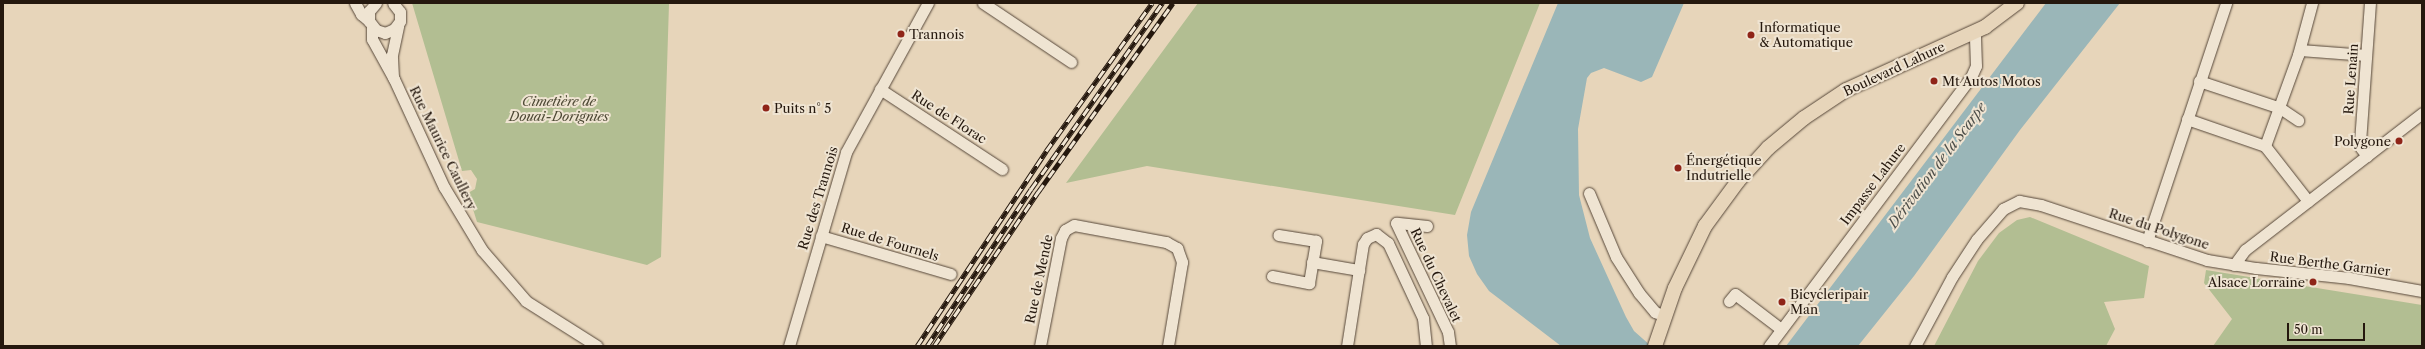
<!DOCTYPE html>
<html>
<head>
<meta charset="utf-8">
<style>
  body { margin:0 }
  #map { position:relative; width:2425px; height:349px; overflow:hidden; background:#e7d5ba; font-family:"Libre Caslon Text",serif }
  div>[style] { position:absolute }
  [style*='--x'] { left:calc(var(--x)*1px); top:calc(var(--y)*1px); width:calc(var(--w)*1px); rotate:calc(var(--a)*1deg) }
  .green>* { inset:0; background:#b2be92 }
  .water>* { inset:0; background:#9ab6b8 }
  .roads { filter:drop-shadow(0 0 1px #564739) drop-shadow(0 0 1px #564739) }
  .minor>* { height:11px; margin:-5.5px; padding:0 5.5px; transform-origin:5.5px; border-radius:5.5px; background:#efe4d2 }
  .major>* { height:14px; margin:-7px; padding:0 7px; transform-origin:7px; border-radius:7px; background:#e7d5ba }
  .rail>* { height:4.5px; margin-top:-2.25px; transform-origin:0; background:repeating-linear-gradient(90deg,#efe4d2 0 9px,#25180e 0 18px); box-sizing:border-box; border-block:1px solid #25180e }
  .dots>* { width:11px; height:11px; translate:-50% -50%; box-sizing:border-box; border:2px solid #efe4d2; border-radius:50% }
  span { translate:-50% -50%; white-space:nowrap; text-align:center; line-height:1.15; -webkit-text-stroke:4px #efe4d2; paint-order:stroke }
  .poi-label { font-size:13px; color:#25180e }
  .left { translate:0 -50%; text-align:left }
  .right { translate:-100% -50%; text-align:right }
  .street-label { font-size:13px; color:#25180e }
  .park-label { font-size:13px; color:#4f4a36; font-style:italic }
  .water-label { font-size:14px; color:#4e4f4a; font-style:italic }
  .frame { position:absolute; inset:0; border:4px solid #25180e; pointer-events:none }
  .scale { position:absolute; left:2287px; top:323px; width:78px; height:18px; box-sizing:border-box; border:2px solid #25180e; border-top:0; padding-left:5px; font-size:12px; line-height:14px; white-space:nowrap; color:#25180e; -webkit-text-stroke:3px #efe4d2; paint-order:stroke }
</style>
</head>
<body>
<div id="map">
  <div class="green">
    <i style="clip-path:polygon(412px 3px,669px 4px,661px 257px,647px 265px,477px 222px,468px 193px,475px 189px,477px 179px,471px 170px,462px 171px)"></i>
    <i style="clip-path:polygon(1198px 3px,1540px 3px,1455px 215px,1147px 166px,1066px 183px)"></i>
    <i style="clip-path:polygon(2030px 217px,2149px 266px,2144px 298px,2104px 302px,2115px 329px,2106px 346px,1934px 346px,1978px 261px,1999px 233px,2017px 220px)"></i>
    <i style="clip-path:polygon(2206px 270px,2422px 305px,2422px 346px,2213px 346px,2232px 319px,2204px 283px)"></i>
  </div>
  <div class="water">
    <i style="clip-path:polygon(1558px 3px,1684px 3px,1652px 77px,1641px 82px,1604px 68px,1591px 73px,1587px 78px,1578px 129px,1579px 195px,1590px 238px,1626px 317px,1634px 331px,1651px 346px,1561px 346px,1489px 291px,1477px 274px,1469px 256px,1467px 235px,1471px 212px)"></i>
    <i style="clip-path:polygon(2046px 3px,2120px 3px,2020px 130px,1914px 276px,1858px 346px,1786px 346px)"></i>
  </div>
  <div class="roads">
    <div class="minor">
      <i style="--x:355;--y:3;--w:13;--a:61"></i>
      <i style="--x:361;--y:14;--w:11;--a:41"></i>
      <i style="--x:376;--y:3;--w:11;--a:131"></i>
      <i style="--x:369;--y:11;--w:10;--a:90"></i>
      <i style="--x:369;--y:21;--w:11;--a:52"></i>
      <i style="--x:376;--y:30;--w:9;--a:18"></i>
      <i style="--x:385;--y:33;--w:10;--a:-24"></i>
      <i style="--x:394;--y:29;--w:10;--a:-53"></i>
      <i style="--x:400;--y:21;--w:9;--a:-90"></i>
      <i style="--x:400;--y:12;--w:11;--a:-128"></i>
      <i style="--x:983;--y:3;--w:106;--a:33.8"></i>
      <i style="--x:372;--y:27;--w:12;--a:90"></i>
      <i style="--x:372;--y:39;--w:46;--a:61.2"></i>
      <i style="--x:394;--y:79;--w:119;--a:65.2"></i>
      <i style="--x:444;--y:187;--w:74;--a:58.9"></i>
      <i style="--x:482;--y:250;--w:67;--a:49.2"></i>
      <i style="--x:526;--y:301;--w:84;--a:32.4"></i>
      <i style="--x:2300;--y:50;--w:66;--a:4.3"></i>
      <i style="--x:393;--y:77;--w:22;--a:-93"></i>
      <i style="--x:392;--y:55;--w:30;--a:-78"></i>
      <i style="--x:2199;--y:81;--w:85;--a:18.4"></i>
      <i style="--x:2280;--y:108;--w:22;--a:34"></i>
      <i style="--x:880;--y:89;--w:146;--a:33.3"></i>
      <i style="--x:2187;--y:119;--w:83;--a:19.1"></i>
      <i style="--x:2265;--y:146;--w:70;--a:52"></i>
      <i style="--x:2265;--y:146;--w:97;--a:-70.1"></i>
      <i style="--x:2298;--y:55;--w:54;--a:-74.9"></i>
      <i style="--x:2367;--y:156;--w:10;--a:-127"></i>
      <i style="--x:2361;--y:148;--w:6;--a:-99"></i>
      <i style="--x:2360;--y:142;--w:139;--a:-85.9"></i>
      <i style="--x:1589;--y:193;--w:69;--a:67.1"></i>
      <i style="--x:1616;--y:257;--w:43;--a:57.4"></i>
      <i style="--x:1639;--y:293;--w:25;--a:50"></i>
      <i style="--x:1655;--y:312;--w:11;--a:22"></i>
      <i style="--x:1427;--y:226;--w:31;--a:-174"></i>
      <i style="--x:1396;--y:223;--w:121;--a:64.5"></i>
      <i style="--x:1448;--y:332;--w:14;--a:82"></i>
      <i style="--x:821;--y:236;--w:135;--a:16.3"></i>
      <i style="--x:2147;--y:241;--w:251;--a:-71.6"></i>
      <i style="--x:1312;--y:262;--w:48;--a:9.7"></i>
      <i style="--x:2234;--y:265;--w:19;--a:-54"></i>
      <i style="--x:2245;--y:250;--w:224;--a:-37.7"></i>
      <i style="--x:1272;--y:276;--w:38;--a:11"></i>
      <i style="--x:1309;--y:283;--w:43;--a:-80.5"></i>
      <i style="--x:1316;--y:241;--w:38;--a:-171"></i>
      <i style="--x:1729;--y:301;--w:9;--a:-49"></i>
      <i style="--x:1735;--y:294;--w:58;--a:37.3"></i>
      <i style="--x:789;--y:346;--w:202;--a:-73.6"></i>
      <i style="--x:846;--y:152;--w:170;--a:-61.2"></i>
      <i style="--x:1040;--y:346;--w:110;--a:-79"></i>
      <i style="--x:1061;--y:238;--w:9;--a:-63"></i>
      <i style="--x:1065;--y:230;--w:10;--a:-29"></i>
      <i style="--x:1074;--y:225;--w:94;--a:10.5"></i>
      <i style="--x:1166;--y:242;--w:13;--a:29"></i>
      <i style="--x:1177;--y:248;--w:15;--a:70"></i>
      <i style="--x:1182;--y:262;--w:85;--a:99.5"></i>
      <i style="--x:1347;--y:346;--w:103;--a:-81.1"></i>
      <i style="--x:1363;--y:244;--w:7;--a:-56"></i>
      <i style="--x:1367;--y:238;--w:10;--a:-24"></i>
      <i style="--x:1376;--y:234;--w:15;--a:37"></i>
      <i style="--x:1388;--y:243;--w:83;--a:65"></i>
      <i style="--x:1423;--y:318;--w:28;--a:84"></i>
      <i style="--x:1769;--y:346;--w:336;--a:-53.1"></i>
      <i style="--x:1971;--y:77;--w:12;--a:-66"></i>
      <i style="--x:1976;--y:66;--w:34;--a:-92"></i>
      <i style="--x:1915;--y:346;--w:78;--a:-61.8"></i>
      <i style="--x:1952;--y:277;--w:45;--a:-56.7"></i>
      <i style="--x:1977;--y:239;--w:40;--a:-49"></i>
      <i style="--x:2003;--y:209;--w:18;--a:-27"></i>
      <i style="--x:2019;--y:201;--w:22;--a:10"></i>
      <i style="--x:2041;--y:205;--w:175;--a:18.3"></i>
      <i style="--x:2207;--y:260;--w:50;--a:9.3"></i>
      <i style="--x:2256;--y:268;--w:94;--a:6.1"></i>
      <i style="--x:2349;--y:278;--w:74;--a:10.1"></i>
    </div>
    <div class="major">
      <i style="--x:1655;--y:346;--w:61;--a:-71"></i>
      <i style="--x:1675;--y:288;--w:69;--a:-64.2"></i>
      <i style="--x:1705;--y:226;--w:56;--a:-53.7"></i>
      <i style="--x:1738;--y:181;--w:45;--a:-47.7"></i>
      <i style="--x:1768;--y:148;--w:47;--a:-39.8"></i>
      <i style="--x:1804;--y:118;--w:50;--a:-33.7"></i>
      <i style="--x:1846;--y:90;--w:153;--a:-24.4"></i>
      <i style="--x:1985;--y:27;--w:40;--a:-37"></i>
    </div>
  </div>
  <div class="rail">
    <i style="--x:917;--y:346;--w:234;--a:-56.5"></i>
    <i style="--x:1046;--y:151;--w:182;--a:-54.4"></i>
    <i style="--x:927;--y:346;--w:188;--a:-56.5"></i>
    <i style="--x:1031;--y:189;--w:228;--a:-54.8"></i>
    <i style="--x:934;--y:346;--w:186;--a:-56"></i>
    <i style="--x:1038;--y:192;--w:232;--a:-54.5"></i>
  </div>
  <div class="dots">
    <i style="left:901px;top:34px;background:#8f2418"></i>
    <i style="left:1751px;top:35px;background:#8f2418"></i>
    <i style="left:1934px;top:81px;background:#8f2418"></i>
    <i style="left:766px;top:108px;background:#8f2418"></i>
    <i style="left:2399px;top:141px;background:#8f2418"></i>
    <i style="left:1678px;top:168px;background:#8f2418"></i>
    <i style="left:2313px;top:282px;background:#8f2418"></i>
    <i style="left:1782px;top:302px;background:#8f2418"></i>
  </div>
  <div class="poi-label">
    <span class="left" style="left:1759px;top:35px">Informatique<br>&amp; Automatique</span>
    <span class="left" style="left:909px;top:34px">Trannois</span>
    <span class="left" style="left:1942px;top:81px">Mt Autos Motos</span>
    <span class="left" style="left:774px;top:108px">Puits n° 5</span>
    <span class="right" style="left:2391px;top:141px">Polygone</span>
    <span class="left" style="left:1686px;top:168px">Énergétique<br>Indutrielle</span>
    <span class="right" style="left:2305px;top:282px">Alsace Lorraine</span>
    <span class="left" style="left:1790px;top:302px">Bicycleripair<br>Man</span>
  </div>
  <div class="street-label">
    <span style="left:1894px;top:69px;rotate:-25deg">Boulevard Lahure</span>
    <span style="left:2351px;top:79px;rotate:-86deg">Rue Lenain</span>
    <span style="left:949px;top:117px;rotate:33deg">Rue de Florac</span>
    <span style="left:443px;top:148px;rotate:64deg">Rue Maurice Caullery</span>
    <span style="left:1873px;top:184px;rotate:-53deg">Impasse Lahure</span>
    <span style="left:818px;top:198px;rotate:-73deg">Rue des Trannois</span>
    <span style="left:2159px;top:229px;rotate:18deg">Rue du Polygone</span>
    <span style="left:890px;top:242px;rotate:17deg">Rue de Fournels</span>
    <span style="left:2330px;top:264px;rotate:7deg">Rue Berthe Garnier</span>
    <span style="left:1436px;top:275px;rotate:65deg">Rue du Chevalet</span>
    <span style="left:1039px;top:279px;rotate:-78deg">Rue de Mende</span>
  </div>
  <div class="park-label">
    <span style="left:559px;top:109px">Cimetière de<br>Douai-Dorignies</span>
  </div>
  <div class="water-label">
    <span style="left:1937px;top:165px;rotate:-53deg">Dérivation de la Scarpe</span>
  </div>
  <div class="frame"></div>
  <div class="scale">50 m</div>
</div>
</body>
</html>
